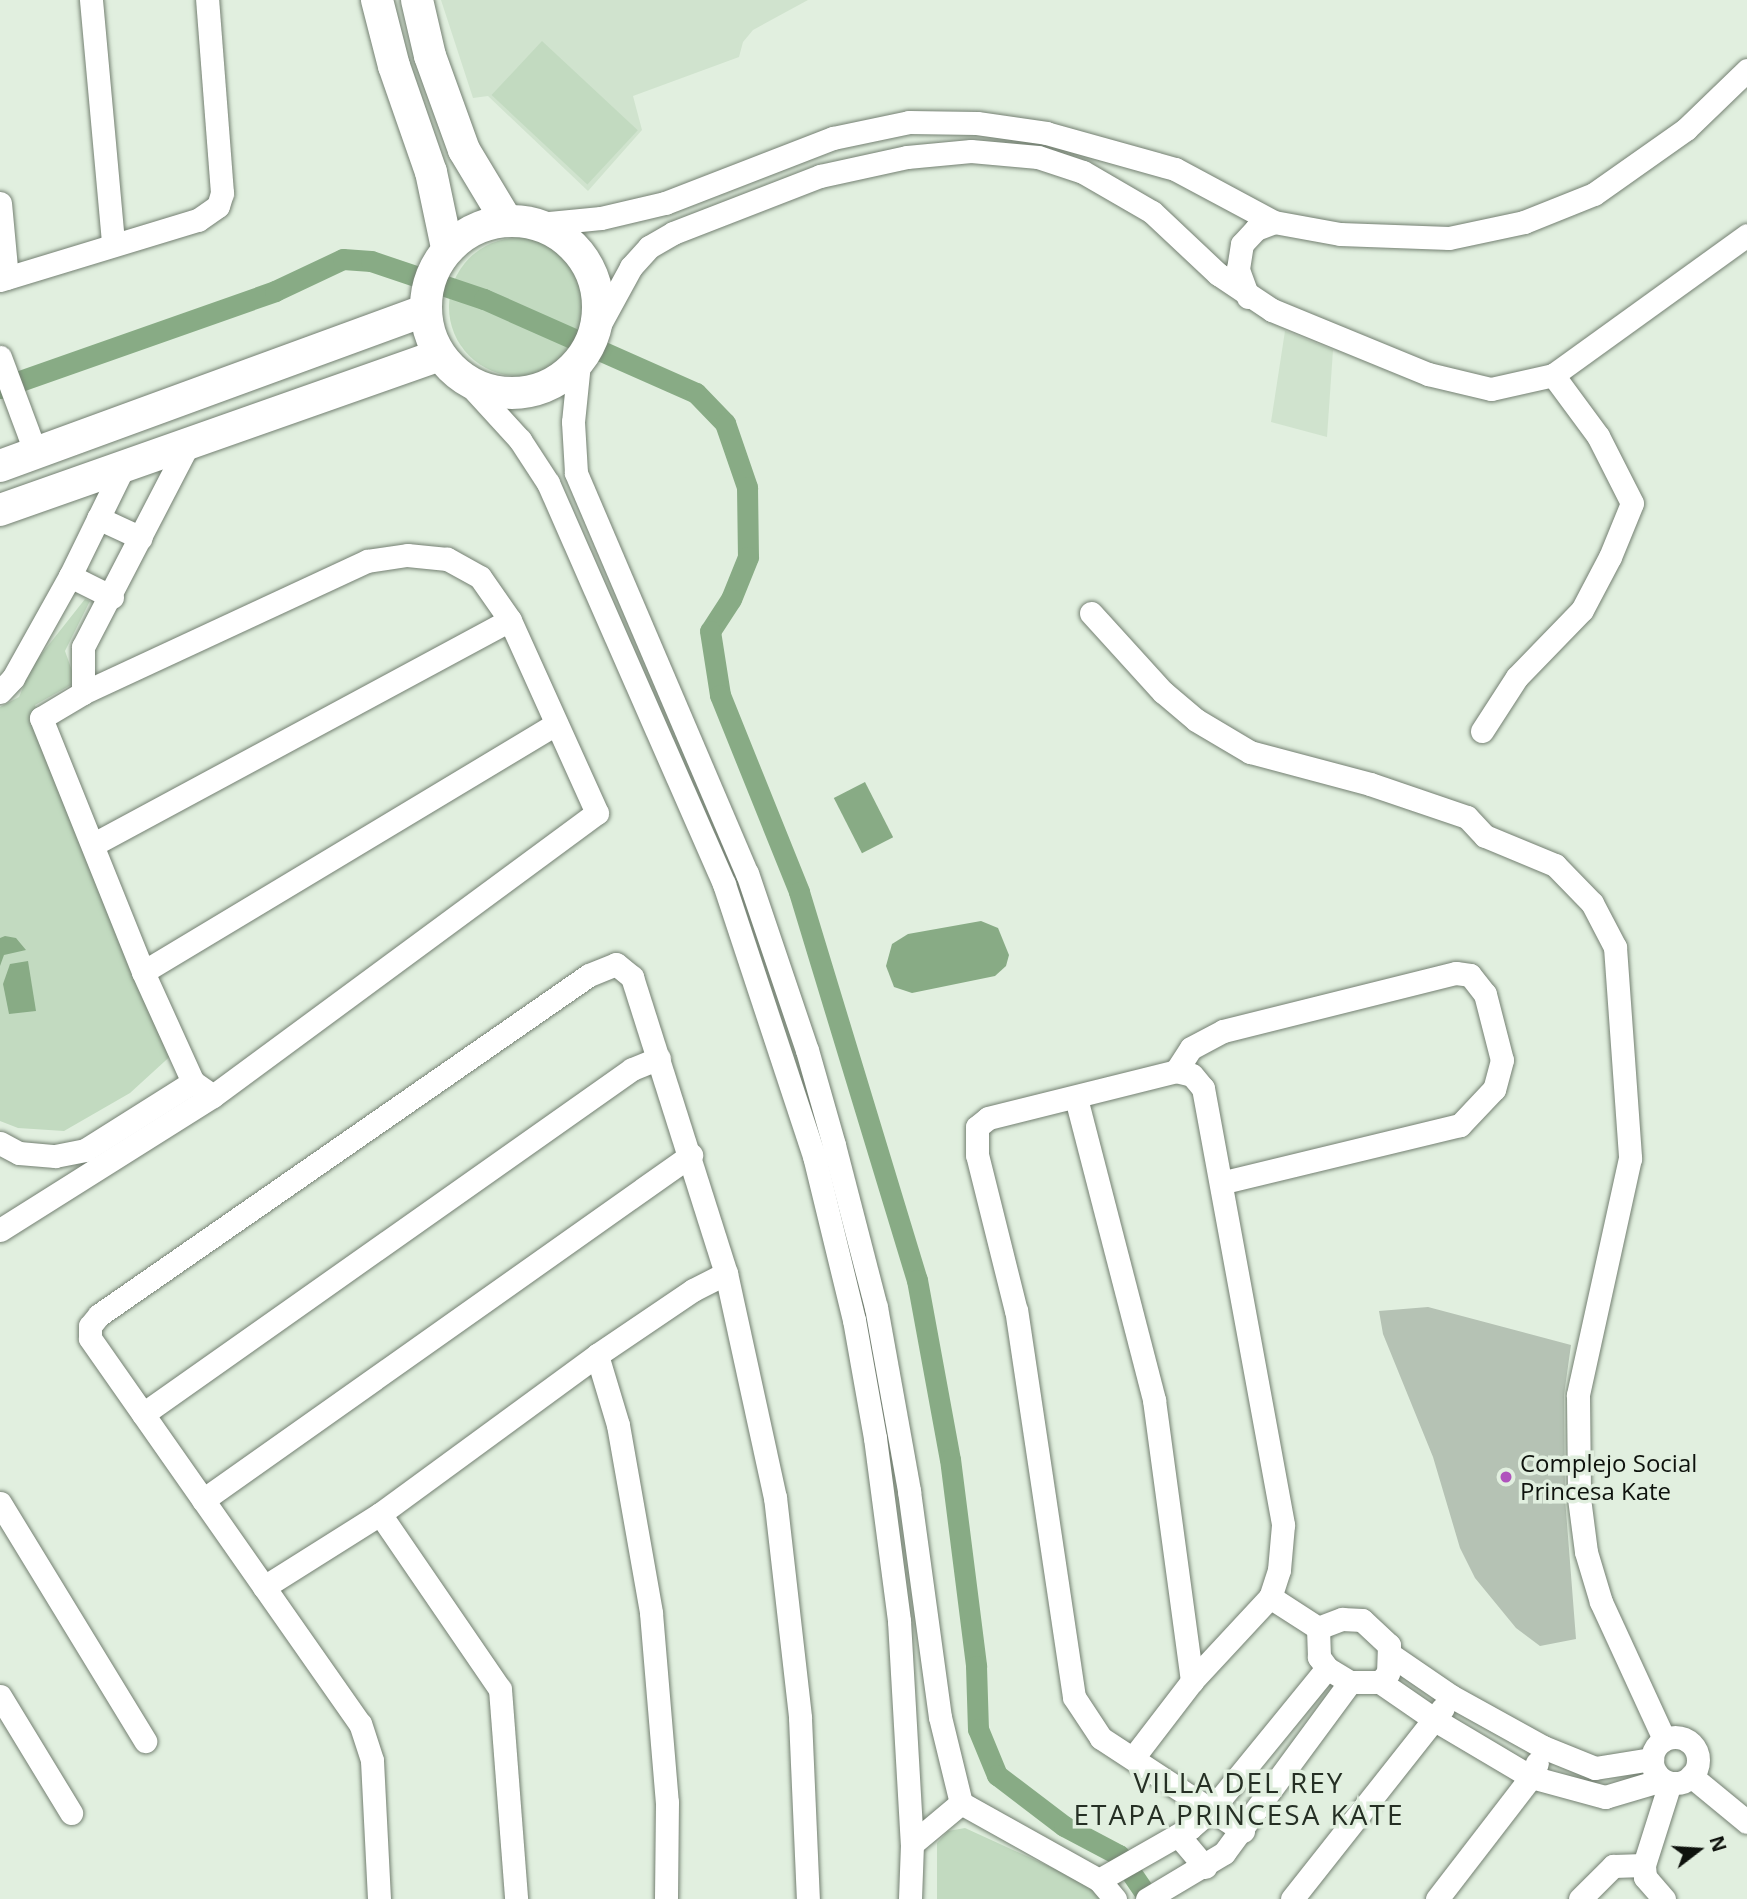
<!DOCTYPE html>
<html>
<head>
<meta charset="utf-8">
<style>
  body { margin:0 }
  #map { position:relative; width:1747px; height:1899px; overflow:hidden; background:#e1efdf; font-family:"Open Sans",sans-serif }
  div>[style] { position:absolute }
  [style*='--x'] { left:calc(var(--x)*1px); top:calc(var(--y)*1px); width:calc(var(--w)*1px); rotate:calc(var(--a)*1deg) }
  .built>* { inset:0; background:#d0e3ce }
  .green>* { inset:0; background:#c2dac0; transform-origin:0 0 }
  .round { border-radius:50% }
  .water>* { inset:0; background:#88ab85; transform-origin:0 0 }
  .canal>* { height:21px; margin:-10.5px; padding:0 10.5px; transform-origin:10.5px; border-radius:10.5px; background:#88ab85 }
  .building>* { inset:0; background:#b5c2b4 }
  .roads { filter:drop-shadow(0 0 2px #748072) drop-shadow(0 0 2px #748072) }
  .street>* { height:23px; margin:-11.5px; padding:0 11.5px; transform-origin:11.5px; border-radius:11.5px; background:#fff }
  .street>.ring { margin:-11.5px; padding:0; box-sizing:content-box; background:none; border:23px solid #fff; border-radius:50% }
  .secondary>* { height:32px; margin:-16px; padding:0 16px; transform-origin:16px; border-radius:16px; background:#fff }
  .secondary>.ring { margin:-16px; padding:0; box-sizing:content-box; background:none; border:32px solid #fff; border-radius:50% }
  .dots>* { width:19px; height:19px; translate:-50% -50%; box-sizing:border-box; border:4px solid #e1efdf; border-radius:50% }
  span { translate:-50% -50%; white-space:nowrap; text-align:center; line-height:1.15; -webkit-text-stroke:7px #e1efdf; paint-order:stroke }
  .poi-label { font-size:24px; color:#0e120d }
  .left { translate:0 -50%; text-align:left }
  .quarter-label { font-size:28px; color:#252f24; letter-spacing:2px }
  .north { position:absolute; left:1663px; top:1815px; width:70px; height:70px; -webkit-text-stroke:5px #e1efdf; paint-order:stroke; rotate:73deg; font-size:19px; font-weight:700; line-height:28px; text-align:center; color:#0e120d }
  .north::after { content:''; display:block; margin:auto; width:24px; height:32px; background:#0e120d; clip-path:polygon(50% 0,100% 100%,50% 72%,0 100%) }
</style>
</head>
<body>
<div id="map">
  <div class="built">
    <i style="clip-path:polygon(441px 0,808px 0,753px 30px,743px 42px,739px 57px,633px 96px,642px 130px,588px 191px,488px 96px,473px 98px)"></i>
    <i style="clip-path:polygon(1285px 331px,1333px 350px,1327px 437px,1271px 422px)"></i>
  </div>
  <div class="green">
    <i style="left:542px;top:41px;width:131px;height:74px;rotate:43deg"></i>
    <i class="round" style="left:449px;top:238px;width:138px;height:138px"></i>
    <i style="clip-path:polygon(85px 599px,90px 601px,65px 651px,76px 682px,35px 705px,176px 1051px,130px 1093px,64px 1131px,18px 1128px,0 1121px,0 707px,19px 697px,32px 666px)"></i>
    <i style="clip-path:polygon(965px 1828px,1088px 1884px,1104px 1899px,937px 1899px,937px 1843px,948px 1831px)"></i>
  </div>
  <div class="water">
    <i style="left:865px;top:782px;width:62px;height:35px;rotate:63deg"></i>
    <i style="clip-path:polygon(981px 921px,998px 928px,1009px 955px,1006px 966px,995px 976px,912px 993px,894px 987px,886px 966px,892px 944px,908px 934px)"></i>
    <i style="clip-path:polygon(5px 936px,16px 938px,26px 950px,4px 955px,0 966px,0 938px)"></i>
    <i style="clip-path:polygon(28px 961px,36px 1011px,9px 1014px,3px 984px,10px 964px)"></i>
  </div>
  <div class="canal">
    <i style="--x:0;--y:388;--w:292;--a:-19.4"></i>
    <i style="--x:275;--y:291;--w:75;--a:-25.2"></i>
    <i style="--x:343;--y:259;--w:28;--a:4"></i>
    <i style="--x:371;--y:261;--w:119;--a:18.6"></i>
    <i style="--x:484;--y:299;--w:232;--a:23.9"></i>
    <i style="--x:696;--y:393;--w:42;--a:46"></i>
    <i style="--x:725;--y:423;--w:68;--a:71"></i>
    <i style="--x:747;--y:487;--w:70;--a:89.2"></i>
    <i style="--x:748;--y:557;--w:45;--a:112"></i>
    <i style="--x:731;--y:599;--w:38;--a:123"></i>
    <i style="--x:710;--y:631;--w:65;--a:81.1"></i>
    <i style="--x:720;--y:695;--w:212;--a:68.1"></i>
    <i style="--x:799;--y:892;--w:406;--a:73.1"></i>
    <i style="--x:917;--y:1280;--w:182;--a:79.6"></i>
    <i style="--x:950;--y:1459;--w:209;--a:82.8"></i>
    <i style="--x:976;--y:1666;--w:63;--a:88.2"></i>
    <i style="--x:978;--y:1729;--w:50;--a:67.6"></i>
    <i style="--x:997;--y:1775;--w:84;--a:37.3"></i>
    <i style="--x:1064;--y:1826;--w:62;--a:27.8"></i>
    <i style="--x:1119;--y:1855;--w:53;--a:55.7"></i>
  </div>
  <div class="building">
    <i style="clip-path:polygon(1428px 1307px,1571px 1345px,1564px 1395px,1565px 1498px,1576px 1639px,1540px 1646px,1516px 1628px,1475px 1578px,1460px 1548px,1433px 1457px,1383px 1334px,1379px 1311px)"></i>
  </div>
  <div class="roads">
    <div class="street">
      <i style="--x:91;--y:0;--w:245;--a:84.8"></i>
      <i style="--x:0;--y:203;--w:75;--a:84.7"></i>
      <i style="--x:539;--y:224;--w:62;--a:-5.5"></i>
      <i style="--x:601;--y:218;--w:66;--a:-13.2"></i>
      <i style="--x:665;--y:203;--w:180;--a:-21.2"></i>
      <i style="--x:833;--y:138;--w:78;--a:-11.9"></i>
      <i style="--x:909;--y:122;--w:68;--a:0.8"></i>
      <i style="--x:977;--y:123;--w:70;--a:8.2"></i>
      <i style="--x:1046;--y:133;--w:134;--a:15.6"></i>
      <i style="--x:1175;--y:169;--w:112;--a:28.2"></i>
      <i style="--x:1274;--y:222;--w:67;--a:10.3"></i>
      <i style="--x:1340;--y:234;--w:109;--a:2.1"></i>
      <i style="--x:1449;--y:238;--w:77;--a:-12"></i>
      <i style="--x:1524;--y:222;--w:75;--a:-21.8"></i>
      <i style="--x:1594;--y:194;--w:113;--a:-35.2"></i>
      <i style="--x:1686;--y:129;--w:85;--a:-44"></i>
      <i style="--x:0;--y:280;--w:207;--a:-16.9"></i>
      <i style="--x:198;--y:220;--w:24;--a:-35"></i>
      <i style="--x:218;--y:206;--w:14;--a:-73"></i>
      <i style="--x:222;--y:193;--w:194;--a:-94.4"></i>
      <i style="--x:1248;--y:297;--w:30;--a:-110"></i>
      <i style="--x:1238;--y:269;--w:25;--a:-81"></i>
      <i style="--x:1242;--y:244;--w:21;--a:-47"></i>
      <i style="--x:1256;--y:229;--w:19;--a:-21"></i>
      <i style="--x:595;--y:333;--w:75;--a:-61.4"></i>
      <i style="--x:631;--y:267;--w:27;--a:-48"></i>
      <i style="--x:649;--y:247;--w:28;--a:-30"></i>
      <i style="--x:673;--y:233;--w:158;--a:-21.2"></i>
      <i style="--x:820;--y:176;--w:89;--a:-12.3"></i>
      <i style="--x:907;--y:157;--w:64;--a:-5.4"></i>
      <i style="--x:971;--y:151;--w:67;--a:5.1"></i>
      <i style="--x:1038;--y:157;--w:47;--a:18.4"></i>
      <i style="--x:1083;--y:172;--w:80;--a:30.1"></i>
      <i style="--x:1152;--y:212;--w:91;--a:43.2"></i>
      <i style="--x:1218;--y:274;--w:65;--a:33.7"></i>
      <i style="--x:1272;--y:310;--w:169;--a:22.3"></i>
      <i style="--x:1428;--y:374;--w:65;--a:13.4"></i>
      <i style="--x:1491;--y:389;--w:64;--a:-12.7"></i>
      <i style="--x:1553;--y:375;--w:239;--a:-35.8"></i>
      <i style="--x:0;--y:357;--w:100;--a:69.6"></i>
      <i style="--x:579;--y:363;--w:59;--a:95.8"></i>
      <i style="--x:573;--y:422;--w:51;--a:86.6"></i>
      <i style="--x:576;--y:473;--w:435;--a:66.9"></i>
      <i style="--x:747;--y:873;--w:187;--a:71.3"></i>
      <i style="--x:807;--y:1050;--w:99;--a:74.1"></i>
      <i style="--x:834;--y:1145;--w:167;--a:75.5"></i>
      <i style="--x:876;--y:1307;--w:187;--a:79.8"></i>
      <i style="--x:909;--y:1491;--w:228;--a:82.2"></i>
      <i style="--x:940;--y:1717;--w:89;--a:76.3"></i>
      <i style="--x:467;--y:382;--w:79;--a:47.6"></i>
      <i style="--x:520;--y:440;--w:51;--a:56.9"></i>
      <i style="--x:548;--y:483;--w:438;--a:66.3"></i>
      <i style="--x:724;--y:884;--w:287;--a:71.7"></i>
      <i style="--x:814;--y:1156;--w:169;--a:76.3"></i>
      <i style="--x:854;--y:1320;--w:120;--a:79.9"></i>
      <i style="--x:875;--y:1438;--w:185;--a:82.5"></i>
      <i style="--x:899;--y:1621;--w:223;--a:86.7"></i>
      <i style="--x:912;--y:1844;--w:55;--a:92.1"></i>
      <i style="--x:98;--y:518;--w:47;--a:24.9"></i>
      <i style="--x:70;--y:576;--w:47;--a:26.6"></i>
      <i style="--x:1091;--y:613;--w:107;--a:47.7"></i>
      <i style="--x:1163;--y:692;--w:43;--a:40.3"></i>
      <i style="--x:1196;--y:720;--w:63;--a:30.7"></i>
      <i style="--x:1250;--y:752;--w:124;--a:14.9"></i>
      <i style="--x:1370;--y:784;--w:102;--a:18.8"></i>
      <i style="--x:1467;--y:817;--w:26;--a:47"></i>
      <i style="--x:1485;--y:836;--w:76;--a:22.5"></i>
      <i style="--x:1555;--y:865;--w:53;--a:45.8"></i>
      <i style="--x:1592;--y:903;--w:50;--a:62.4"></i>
      <i style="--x:1615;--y:947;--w:212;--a:85.9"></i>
      <i style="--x:1630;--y:1158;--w:243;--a:102.4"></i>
      <i style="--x:1578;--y:1395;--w:103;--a:89.4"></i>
      <i style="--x:1579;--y:1498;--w:54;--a:82.6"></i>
      <i style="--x:1586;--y:1552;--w:52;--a:73.3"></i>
      <i style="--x:1601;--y:1602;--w:151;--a:65.3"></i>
      <i style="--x:0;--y:692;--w:19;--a:-47"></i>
      <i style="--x:13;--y:678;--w:117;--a:-60.8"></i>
      <i style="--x:70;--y:576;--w:120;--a:-63.9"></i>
      <i style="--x:83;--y:693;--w:46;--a:-90"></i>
      <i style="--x:83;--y:647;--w:226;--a:-62.6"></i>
      <i style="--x:1482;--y:731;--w:64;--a:-57.1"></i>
      <i style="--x:1517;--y:677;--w:93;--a:-45.9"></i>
      <i style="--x:1582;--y:610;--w:60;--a:-62.2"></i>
      <i style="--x:1610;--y:557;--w:58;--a:-67.8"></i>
      <i style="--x:1632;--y:503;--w:75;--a:-116.9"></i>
      <i style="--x:1598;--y:436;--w:76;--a:-126.4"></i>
      <i style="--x:94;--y:844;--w:472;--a:-28.3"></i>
      <i style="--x:143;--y:972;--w:482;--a:-31"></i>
      <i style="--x:1176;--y:1071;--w:27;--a:-57"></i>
      <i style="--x:1191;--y:1048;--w:36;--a:-28"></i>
      <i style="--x:1223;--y:1031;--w:240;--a:-14"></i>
      <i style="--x:1456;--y:973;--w:14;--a:8"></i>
      <i style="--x:1470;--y:975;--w:24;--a:52"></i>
      <i style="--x:1485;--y:994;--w:68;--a:75.6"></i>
      <i style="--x:1502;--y:1060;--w:30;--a:105"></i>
      <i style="--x:1494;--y:1089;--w:50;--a:133.4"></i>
      <i style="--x:1460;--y:1125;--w:243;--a:166.4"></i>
      <i style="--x:1076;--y:1098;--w:312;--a:75.5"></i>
      <i style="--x:1154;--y:1400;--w:284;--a:82.3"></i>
      <i style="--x:0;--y:1143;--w:21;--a:28"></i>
      <i style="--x:19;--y:1153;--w:36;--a:5"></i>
      <i style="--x:55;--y:1156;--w:31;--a:-11"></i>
      <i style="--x:85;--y:1150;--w:128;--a:-32.2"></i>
      <i style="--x:0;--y:1230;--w:252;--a:-32.2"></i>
      <i style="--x:213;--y:1096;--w:477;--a:-36.4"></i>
      <i style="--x:597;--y:813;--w:212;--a:-114.3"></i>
      <i style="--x:510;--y:620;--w:52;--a:-124.9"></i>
      <i style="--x:480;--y:577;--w:38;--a:-151"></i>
      <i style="--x:447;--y:559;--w:40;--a:-174.3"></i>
      <i style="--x:407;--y:555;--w:40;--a:171.5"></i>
      <i style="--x:367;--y:561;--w:313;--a:155.1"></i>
      <i style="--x:83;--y:693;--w:49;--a:149.2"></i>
      <i style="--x:41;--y:718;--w:274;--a:68.1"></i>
      <i style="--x:143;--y:972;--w:121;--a:65.6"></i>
      <i style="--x:193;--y:1082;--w:24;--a:35"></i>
      <i style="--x:597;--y:1355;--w:73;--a:73.3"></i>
      <i style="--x:618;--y:1425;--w:191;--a:80"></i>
      <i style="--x:651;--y:1613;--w:190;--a:85.2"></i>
      <i style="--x:667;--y:1802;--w:97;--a:90.6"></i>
      <i style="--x:143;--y:1414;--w:598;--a:-35.2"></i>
      <i style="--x:632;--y:1069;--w:29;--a:-22"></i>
      <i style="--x:203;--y:1500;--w:598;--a:-35.26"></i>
      <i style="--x:0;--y:1503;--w:279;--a:58.6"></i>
      <i style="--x:380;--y:1514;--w:212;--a:55.6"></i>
      <i style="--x:500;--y:1689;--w:211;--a:85.6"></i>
      <i style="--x:264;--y:1587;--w:137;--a:-32.2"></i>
      <i style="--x:380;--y:1514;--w:269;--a:-36.2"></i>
      <i style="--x:597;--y:1355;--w:116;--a:-34.1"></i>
      <i style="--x:693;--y:1290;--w:37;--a:-27"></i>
      <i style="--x:1342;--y:1619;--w:20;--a:3"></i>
      <i style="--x:1362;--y:1620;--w:37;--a:43"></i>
      <i style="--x:1389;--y:1645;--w:28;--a:92"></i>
      <i style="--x:1388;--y:1673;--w:12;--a:132"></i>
      <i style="--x:1380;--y:1682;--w:30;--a:180"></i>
      <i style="--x:1350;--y:1682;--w:27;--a:-149"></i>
      <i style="--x:1327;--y:1668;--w:14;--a:-126"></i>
      <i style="--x:1319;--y:1657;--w:29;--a:-92"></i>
      <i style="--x:1318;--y:1628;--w:26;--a:-21"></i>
      <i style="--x:1391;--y:1655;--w:73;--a:34.3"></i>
      <i style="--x:1451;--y:1696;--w:105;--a:29"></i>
      <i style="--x:1543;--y:1747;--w:56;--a:22"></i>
      <i style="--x:1595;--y:1768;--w:58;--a:-9"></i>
      <i style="--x:1380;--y:1682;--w:67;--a:34.6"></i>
      <i style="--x:1435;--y:1720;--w:112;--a:30.7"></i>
      <i style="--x:1531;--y:1777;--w:77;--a:15.1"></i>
      <i style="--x:1605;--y:1797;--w:59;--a:-16.6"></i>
      <i style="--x:0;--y:1696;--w:137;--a:58.7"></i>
      <i class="ring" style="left:1652px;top:1737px;width:23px;height:23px"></i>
      <i style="--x:1133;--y:1758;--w:97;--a:-52.5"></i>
      <i style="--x:1192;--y:1681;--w:115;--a:-47.1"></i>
      <i style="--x:1270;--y:1597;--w:57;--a:32.9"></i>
      <i style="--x:1691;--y:1776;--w:72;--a:39.4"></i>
      <i style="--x:961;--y:1803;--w:158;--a:29.2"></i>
      <i style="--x:1099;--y:1880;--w:25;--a:50"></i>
      <i style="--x:1243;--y:1831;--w:170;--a:-146.8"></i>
      <i style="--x:1101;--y:1738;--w:49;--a:-123.4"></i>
      <i style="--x:1074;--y:1697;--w:390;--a:-98.5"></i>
      <i style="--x:1016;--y:1311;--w:161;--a:-104"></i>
      <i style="--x:977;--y:1155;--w:28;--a:-90"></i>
      <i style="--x:977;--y:1127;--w:14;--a:-39"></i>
      <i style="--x:988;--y:1118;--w:194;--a:-14"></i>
      <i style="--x:1176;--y:1071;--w:16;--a:14"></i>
      <i style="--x:1192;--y:1075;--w:17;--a:50"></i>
      <i style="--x:1203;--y:1088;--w:444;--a:79.6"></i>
      <i style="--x:1283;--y:1525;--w:45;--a:95.1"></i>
      <i style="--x:1279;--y:1570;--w:28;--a:108"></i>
      <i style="--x:1178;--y:1835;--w:42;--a:49.8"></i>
      <i style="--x:912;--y:1844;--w:64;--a:-39.9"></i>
      <i style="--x:1099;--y:1880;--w:105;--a:-29.7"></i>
      <i style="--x:1190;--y:1828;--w:29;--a:-41"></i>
      <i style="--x:1212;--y:1809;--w:182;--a:-50.8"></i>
      <i style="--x:379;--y:1899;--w:139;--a:-92.9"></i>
      <i style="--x:372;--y:1760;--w:38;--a:-108"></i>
      <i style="--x:360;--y:1724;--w:471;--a:-125"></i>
      <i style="--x:90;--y:1338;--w:12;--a:-90"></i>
      <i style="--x:90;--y:1326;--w:14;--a:-51"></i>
      <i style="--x:99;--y:1315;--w:596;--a:-34.76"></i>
      <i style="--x:589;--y:975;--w:29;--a:-22"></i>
      <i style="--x:616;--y:964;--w:21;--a:39"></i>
      <i style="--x:632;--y:977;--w:311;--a:72.4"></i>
      <i style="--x:726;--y:1273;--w:229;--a:77.7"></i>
      <i style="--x:775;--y:1497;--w:222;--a:83.5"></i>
      <i style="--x:800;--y:1718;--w:181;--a:87.5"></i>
      <i style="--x:1147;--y:1899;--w:90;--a:-30.9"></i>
      <i style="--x:1224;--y:1853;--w:212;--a:-53.6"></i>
      <i style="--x:1292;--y:1899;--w:243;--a:-51.7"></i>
      <i style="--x:1437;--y:1899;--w:154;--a:-52.4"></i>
      <i style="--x:1531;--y:1777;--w:15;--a:-67"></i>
      <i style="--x:1580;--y:1899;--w:47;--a:-45"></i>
      <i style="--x:1613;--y:1866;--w:31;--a:-2"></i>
      <i style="--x:1664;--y:1899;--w:29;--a:-131"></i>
      <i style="--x:1645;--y:1877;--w:12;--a:-95"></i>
      <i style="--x:1644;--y:1865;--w:86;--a:-72.4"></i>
    </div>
    <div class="secondary">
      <i style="--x:377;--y:0;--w:68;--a:75.6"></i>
      <i style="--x:394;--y:66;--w:112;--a:70.8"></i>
      <i style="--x:431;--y:172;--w:78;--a:78.1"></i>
      <i style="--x:417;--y:0;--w:57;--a:76.9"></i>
      <i style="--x:430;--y:56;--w:100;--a:70.1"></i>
      <i style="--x:464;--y:150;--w:82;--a:59"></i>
      <i class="ring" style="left:426px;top:221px;width:140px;height:140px"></i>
      <i style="--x:0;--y:466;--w:451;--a:-20.1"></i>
      <i style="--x:0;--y:510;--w:466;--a:-19.4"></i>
    </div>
  </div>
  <div class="dots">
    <i style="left:1506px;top:1477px;background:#b053bd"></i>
  </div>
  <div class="poi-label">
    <span class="left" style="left:1520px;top:1477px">Complejo Social<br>Princesa Kate</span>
  </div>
  <div class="quarter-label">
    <span style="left:1239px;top:1798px">VILLA DEL REY<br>ETAPA PRINCESA KATE</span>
  </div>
  <div class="north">N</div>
</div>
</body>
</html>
